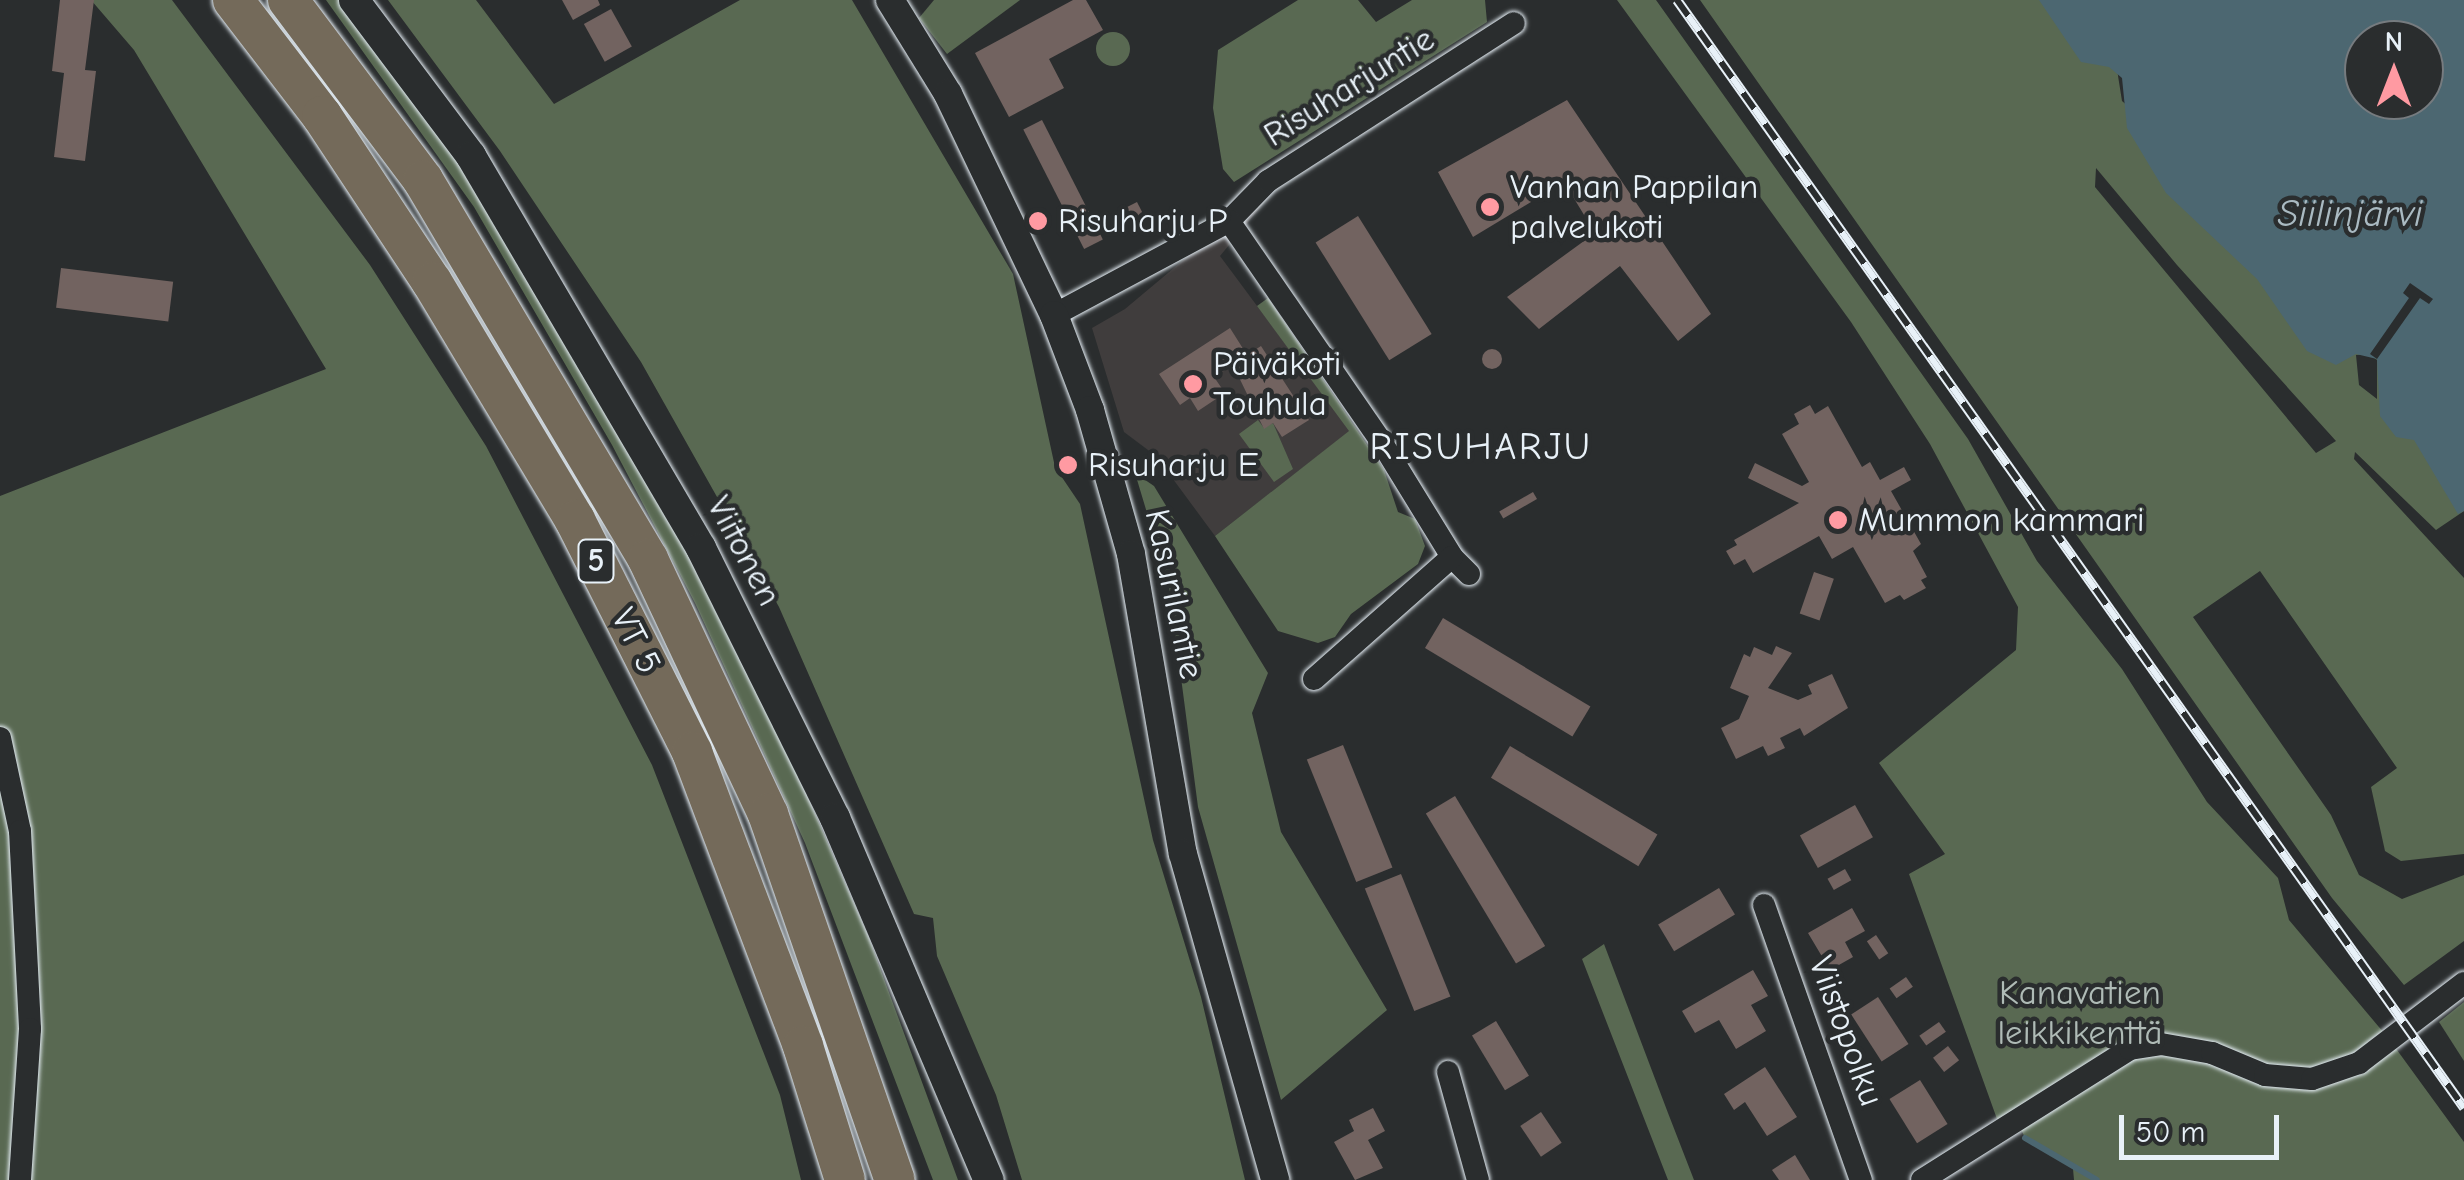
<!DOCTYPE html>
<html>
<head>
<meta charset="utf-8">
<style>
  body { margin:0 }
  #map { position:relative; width:2464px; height:1180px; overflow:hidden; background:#2a2d2e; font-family:"Comic Neue",sans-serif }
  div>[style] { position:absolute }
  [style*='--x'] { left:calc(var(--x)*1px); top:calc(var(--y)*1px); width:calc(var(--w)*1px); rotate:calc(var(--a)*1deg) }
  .built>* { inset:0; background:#403d3d }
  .green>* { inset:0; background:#596952 }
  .round { border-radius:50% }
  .water>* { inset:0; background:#4c6771 }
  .pier>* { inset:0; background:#2a2d2e }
  .stream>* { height:6px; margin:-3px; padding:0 3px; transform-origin:3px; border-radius:3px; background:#4c6771 }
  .building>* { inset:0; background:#726360; transform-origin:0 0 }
  .roads { filter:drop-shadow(0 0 2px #e8f1f8) drop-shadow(0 0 2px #e8f1f8) }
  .minor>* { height:22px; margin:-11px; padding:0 11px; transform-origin:11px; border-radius:11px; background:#2a2d2e }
  .tertiary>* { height:28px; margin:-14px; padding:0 14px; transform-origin:14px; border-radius:14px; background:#2a2d2e }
  .secondary>* { height:30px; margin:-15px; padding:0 15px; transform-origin:15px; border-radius:15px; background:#2a2d2e }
  .motorway>* { height:40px; margin:-20px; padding:0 20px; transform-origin:20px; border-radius:20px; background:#746a5a }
  .rail>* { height:10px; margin-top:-5px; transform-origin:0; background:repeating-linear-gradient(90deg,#2a2d2e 0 19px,#e8f1f8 0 38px); box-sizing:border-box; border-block:2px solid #e8f1f8 }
  .dots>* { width:28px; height:28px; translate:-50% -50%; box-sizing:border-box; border:5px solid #2a2d2e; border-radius:50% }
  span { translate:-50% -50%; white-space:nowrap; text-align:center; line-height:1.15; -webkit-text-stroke:9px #2a2d2e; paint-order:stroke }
  .shield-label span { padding:2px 8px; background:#2a2d2e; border:2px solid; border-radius:8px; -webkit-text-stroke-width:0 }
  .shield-label { font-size:32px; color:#e8f1f8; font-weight:700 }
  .street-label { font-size:35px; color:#e8f1f8 }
  .poi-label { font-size:35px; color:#e8f1f8 }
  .left { translate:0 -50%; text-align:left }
  .park-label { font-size:35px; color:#afbbb6 }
  .water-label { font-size:38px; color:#aabac2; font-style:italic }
  .neighbourhood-label { font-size:38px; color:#e8f1f8; letter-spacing:2.5px }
  .north { position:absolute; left:2344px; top:20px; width:100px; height:100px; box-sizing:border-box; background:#2a2d2e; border:2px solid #767b7f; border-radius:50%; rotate:0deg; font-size:28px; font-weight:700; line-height:40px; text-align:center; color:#e8f1f8 }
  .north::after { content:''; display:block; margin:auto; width:35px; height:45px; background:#ff9aa2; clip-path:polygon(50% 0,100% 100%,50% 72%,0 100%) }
  .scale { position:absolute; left:2119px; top:1115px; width:160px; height:45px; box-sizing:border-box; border:5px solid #e8f1f8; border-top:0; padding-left:12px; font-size:30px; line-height:35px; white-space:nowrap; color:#e8f1f8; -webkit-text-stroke:8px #2a2d2e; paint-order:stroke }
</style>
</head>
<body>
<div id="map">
  <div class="built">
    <i style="clip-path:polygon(1292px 169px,1220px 256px,1350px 431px,1215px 536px,1156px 456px,1124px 432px,1092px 328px,1125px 309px)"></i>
  </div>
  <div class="green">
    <i style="clip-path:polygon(91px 0,172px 0,370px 265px,486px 446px,652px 765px,780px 1095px,801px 1180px,0 1180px,0 496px,326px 369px,134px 50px)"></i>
    <i style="clip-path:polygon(326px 0,339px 0,453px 154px,696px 566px,760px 687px,869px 938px,958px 1180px,933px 1180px,805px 843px,695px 603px,612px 445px,474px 207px)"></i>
    <i style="clip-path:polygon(388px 0,476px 0,554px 104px,740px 0,852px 0,1013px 274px,1055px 467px,1080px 504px,1153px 840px,1201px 997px,1245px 1180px,1022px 1180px,996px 1095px,937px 956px,933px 918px,914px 914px,779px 607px,641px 362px,500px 151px)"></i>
    <i style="clip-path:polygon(934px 0,1020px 0,947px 54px,919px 18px)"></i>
    <i style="clip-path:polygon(1298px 0,1358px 0,1376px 22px,1412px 0,1485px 0,1487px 22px,1234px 182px,1223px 169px,1213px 108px,1218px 50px)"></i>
    <i style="clip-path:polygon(1617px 0,1656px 0,1968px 439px,2037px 561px,2122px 669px,2207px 802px,2278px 878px,2289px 920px,2389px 1039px,2464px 1142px,2464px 1180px,2074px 1180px,2073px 1169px,2025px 1138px,2017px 1120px,1997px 1119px,1909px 874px,1945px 854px,1879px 763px,2016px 650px,2018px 607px,1930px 444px,1851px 322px)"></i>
    <i style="clip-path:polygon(evenodd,1700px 0,2106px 0,2122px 101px,2464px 405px,2464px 511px,2436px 530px,2355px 452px,2354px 459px,2464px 578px,2464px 854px,2401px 861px,2385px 851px,2371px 787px,2397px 768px,2260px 571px,2193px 617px,2331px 815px,2359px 875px,2402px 899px,2464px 875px,2464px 941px,2404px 985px,2332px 898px,1700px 0,2096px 168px,2177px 265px,2336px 441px,2316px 453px,2095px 187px,2096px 168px,1700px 0,2369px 354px,2377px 360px,2377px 399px,2359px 385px,2356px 355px,2369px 354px)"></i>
    <i class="round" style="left:1096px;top:32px;width:34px;height:34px"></i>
    <i style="clip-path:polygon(1268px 298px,1384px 470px,1398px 512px,1415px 519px,1425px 546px,1418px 564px,1351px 614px,1335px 637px,1318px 643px,1278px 631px,1215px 536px,1349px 431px,1257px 306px)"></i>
    <i style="clip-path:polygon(1258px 420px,1264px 428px,1273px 423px,1293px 469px,1274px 482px,1239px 434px)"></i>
    <i style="clip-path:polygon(1135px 473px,1154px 486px,1268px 673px,1252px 713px,1281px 832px,1387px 1010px,1281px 1100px,1198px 807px,1169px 586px)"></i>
    <i style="clip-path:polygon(1604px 944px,1668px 1113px,1694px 1180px,1668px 1180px,1582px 959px)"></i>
    <i style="clip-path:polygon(2464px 1002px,2464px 1061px,2439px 1022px)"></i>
  </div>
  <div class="water">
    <i style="clip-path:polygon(evenodd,2039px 0,2464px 0,2464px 511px,2458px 514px,2414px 440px,2396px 437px,2380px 416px,2377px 359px,2356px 354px,2336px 365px,2307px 351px,2257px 279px,2166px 193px,2127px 128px,2122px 78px,2109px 67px,2081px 62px,2039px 0,2364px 40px,2424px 40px,2424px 100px,2364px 100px,2364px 40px)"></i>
  </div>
  <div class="pier">
    <i style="clip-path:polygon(2410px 283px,2433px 299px,2429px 304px,2420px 298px,2377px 359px,2370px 354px,2409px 298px,2403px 293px)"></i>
  </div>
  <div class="stream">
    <i style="--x:2025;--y:1138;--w:83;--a:30.3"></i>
  </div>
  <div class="building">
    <i style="clip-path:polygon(60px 0,94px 0,85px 70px,96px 71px,85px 161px,54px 157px,64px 73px,52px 71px)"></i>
    <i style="clip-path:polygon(562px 0,598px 0,600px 5px,573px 20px)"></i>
    <i style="clip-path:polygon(1073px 0,1086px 0,1103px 30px,1049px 59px,1064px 88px,1009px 117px,975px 53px)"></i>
    <i style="left:611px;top:9px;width:43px;height:31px;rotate:61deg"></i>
    <i style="clip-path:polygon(1567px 100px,1711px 314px,1678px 341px,1620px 266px,1539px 329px,1507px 297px,1595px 233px,1564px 182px,1473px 237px,1438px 172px)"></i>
    <i style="left:1042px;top:120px;width:134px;height:21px;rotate:63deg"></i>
    <i style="left:1137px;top:202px;width:16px;height:26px;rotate:63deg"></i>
    <i style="left:1358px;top:216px;width:139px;height:50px;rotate:58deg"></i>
    <i style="left:61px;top:268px;width:113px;height:40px;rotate:7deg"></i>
    <i style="clip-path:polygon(1230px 328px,1247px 355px,1261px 346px,1309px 420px,1282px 437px,1273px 423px,1264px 429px,1233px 365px,1214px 377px,1225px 393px,1198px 411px,1190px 398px,1180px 405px,1159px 374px)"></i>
    <i class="round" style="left:1482px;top:349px;width:20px;height:20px"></i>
    <i style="clip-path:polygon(1810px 405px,1815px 414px,1828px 406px,1862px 467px,1870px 462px,1880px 480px,1904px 467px,1911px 480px,1891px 491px,1921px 544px,1913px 551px,1927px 577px,1921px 580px,1926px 588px,1904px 600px,1900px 595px,1885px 603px,1853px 547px,1832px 559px,1819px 536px,1753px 573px,1745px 559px,1734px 565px,1726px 551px,1737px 545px,1734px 540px,1799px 503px,1748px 478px,1755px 463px,1802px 486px,1809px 482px,1782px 434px,1799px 424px,1794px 414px)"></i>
    <i style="left:1533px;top:492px;width:8px;height:39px;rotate:60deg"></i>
    <i style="left:1814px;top:572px;width:21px;height:44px;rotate:19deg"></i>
    <i style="left:1443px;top:618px;width:172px;height:35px;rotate:31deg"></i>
    <i style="clip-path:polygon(1776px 646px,1792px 653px,1768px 688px,1798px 700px,1812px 694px,1808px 685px,1832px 674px,1848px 708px,1804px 736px,1800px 728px,1780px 738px,1785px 748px,1768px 756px,1763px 746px,1736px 759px,1721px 728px,1739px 719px,1749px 696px,1730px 688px,1744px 654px,1750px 657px,1754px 647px,1772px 655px)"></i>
    <i style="left:1343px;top:745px;width:132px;height:39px;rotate:68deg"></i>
    <i style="left:1510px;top:746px;width:172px;height:37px;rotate:31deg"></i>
    <i style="left:1455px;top:796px;width:175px;height:34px;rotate:59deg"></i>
    <i style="left:1855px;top:805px;width:37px;height:63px;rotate:61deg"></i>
    <i style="left:1845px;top:869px;width:13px;height:20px;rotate:61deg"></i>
    <i style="left:1401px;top:874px;width:132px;height:39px;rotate:68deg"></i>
    <i style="left:1719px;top:888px;width:31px;height:71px;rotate:59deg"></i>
    <i style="clip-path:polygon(1852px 908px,1865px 931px,1845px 942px,1853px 957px,1830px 970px,1808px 933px)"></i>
    <i style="left:1876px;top:935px;width:22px;height:11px;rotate:56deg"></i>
    <i style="clip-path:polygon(1753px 970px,1768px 996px,1751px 1005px,1766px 1031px,1736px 1049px,1719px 1020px,1695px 1033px,1682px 1011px)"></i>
    <i style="left:1906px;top:977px;width:12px;height:20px;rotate:55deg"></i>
    <i style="left:1878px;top:997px;width:56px;height:32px;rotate:57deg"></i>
    <i style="left:1496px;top:1021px;width:64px;height:28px;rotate:59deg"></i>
    <i style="left:1939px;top:1022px;width:12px;height:24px;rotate:55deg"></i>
    <i style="left:1948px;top:1046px;width:18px;height:19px;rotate:52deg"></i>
    <i style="clip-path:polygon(1765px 1067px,1797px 1117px,1767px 1136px,1745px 1102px,1734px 1110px,1724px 1094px)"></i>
    <i style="left:1920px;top:1080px;width:52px;height:36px;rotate:58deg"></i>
    <i style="clip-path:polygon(1373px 1108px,1385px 1131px,1368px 1140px,1383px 1168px,1355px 1180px,1334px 1142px,1354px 1131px,1349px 1120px)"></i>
    <i style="left:1541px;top:1112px;width:37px;height:25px;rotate:56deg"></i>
    <i style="clip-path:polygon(1795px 1155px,1810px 1180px,1779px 1180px,1772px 1170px)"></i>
  </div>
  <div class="roads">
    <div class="minor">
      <i style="--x:1229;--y:221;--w:56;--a:-45.7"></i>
      <i style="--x:1268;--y:181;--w:292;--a:-32.7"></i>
      <i style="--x:1054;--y:315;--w:199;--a:-28.2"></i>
      <i style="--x:1229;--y:221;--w:270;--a:55.4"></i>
      <i style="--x:1382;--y:443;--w:134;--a:58.4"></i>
      <i style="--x:1452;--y:557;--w:24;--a:45"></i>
      <i style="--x:1314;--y:679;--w:184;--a:-41.5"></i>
      <i style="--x:0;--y:738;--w:95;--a:77.9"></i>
      <i style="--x:20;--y:831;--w:198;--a:87.1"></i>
      <i style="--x:30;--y:1029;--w:151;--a:93.8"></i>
      <i style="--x:1764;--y:905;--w:292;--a:70.6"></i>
      <i style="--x:1448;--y:1072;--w:112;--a:74.5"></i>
      <i style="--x:1922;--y:1180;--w:246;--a:-32.2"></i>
      <i style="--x:2130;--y:1049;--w:31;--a:-9"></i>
      <i style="--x:2161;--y:1044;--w:52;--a:10"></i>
      <i style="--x:2212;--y:1053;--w:57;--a:22.5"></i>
      <i style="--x:2265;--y:1075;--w:47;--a:4.9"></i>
      <i style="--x:2312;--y:1079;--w:50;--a:-18.8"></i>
      <i style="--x:2359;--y:1063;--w:132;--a:-37.3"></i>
    </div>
    <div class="tertiary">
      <i style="--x:890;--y:0;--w:110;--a:58.3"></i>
      <i style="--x:948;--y:94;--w:245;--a:64.4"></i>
      <i style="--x:1054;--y:315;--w:102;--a:69.2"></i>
      <i style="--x:1090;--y:410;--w:150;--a:74.1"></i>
      <i style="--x:1131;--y:554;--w:304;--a:80.2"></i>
      <i style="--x:1183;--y:854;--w:339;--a:74.2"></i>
    </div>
    <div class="secondary">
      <i style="--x:354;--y:0;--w:195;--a:53.1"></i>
      <i style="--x:471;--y:156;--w:454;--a:59.6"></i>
      <i style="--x:701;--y:548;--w:301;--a:63.6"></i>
      <i style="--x:835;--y:818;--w:393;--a:67"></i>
    </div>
    <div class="motorway">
      <i style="--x:233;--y:0;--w:146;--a:52.5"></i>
      <i style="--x:322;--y:116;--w:199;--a:56.5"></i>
      <i style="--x:432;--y:282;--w:278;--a:59"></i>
      <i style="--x:575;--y:520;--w:260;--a:63.2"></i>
      <i style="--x:692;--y:752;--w:314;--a:69.3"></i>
      <i style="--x:803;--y:1046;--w:140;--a:72.6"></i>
      <i style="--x:288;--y:0;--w:225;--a:53.1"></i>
      <i style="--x:423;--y:180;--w:441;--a:59.3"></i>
      <i style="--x:648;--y:559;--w:282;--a:64.8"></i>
      <i style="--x:768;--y:814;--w:387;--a:70.9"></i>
    </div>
  </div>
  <div class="rail">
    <i style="--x:1677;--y:0;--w:1359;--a:54.61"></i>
  </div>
  <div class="dots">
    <i style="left:1490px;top:207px;background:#ff9aa2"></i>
    <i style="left:1038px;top:221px;background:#ff9aa2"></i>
    <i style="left:1193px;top:384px;background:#ff9aa2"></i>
    <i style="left:1068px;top:465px;background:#ff9aa2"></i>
    <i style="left:1838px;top:520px;background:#ff9aa2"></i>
  </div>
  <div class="shield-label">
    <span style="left:596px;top:561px">5</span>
  </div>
  <div class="street-label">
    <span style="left:1349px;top:87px;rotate:-32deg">Risuharjuntie</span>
    <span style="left:744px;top:551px;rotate:62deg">Viitonen</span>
    <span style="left:1174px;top:594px;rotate:78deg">Kasurilantie</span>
    <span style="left:636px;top:641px;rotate:63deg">VT 5</span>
    <span style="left:1846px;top:1031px;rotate:70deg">Viistopolku</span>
  </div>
  <div class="poi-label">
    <span class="left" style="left:1510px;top:207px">Vanhan Pappilan<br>palvelukoti</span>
    <span class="left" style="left:1058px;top:221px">Risuharju P</span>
    <span class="left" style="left:1213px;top:384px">Päiväkoti<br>Touhula</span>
    <span class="left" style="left:1088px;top:465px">Risuharju E</span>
    <span class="left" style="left:1858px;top:520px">Mummon kammari</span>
  </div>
  <div class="park-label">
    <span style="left:2080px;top:1013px">Kanavatien<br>leikkikenttä</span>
  </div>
  <div class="water-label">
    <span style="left:2350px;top:215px">Siilinjärvi</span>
  </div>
  <div class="neighbourhood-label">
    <span style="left:1481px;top:448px">RISUHARJU</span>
  </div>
  <div class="north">N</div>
  <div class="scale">50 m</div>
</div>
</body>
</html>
